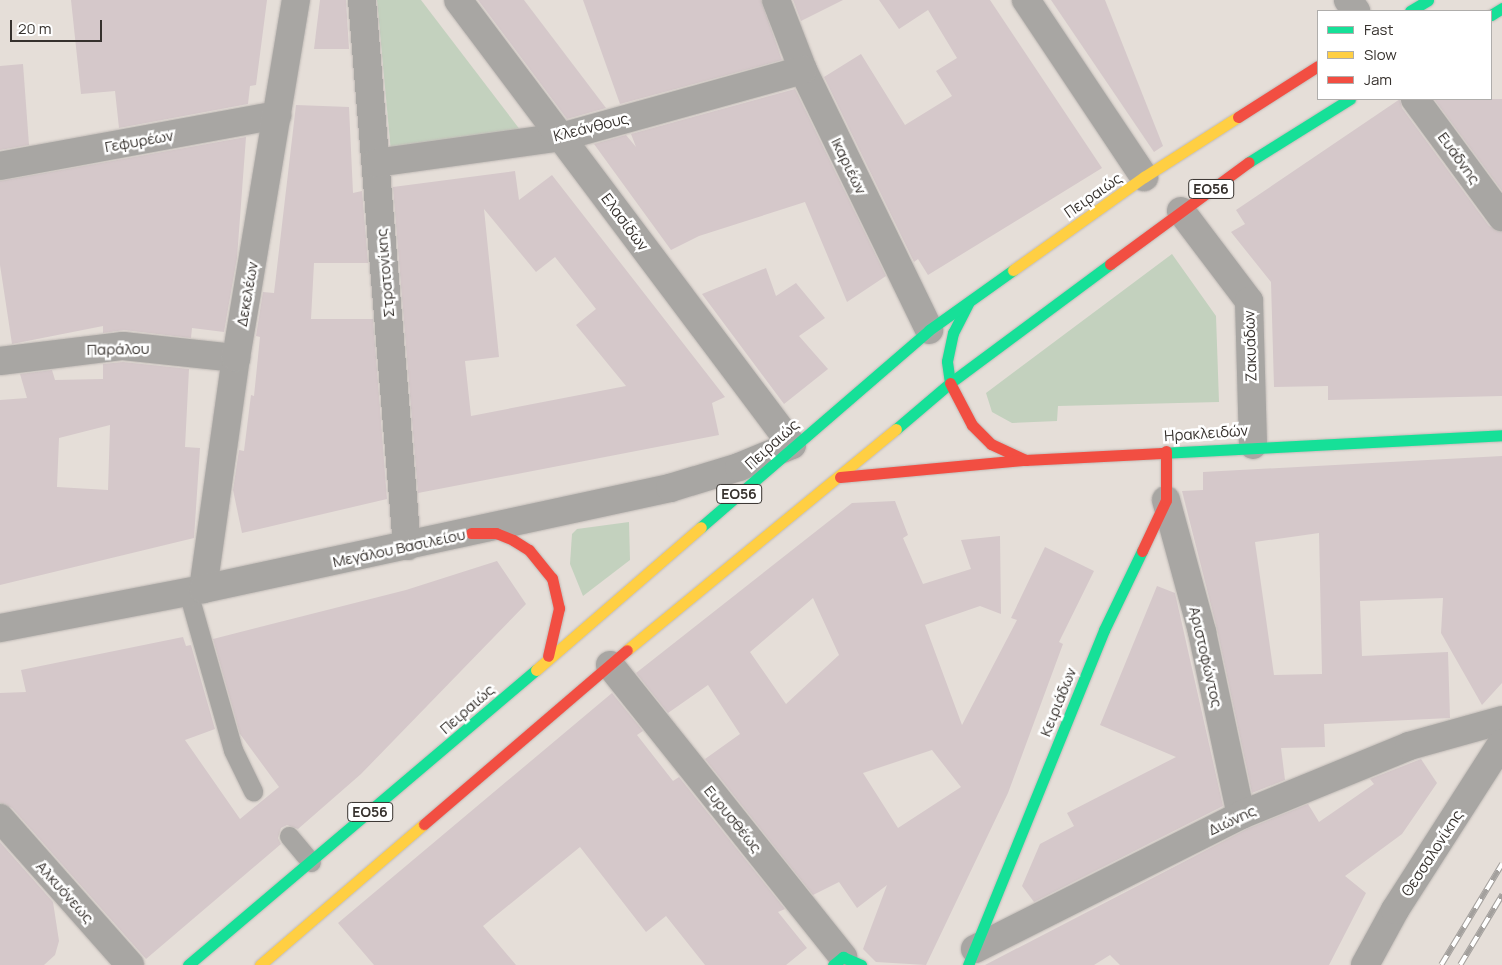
<!DOCTYPE html>
<html>
<head>
<meta charset="utf-8">
<style>
  body { margin:0 }
  #map { position:relative; width:1502px; height:965px; overflow:hidden; background:#e5ded8; font-family:Manrope,sans-serif }
  div>[style] { position:absolute }
  [style*='--x'] { left:calc(var(--x)*1px); top:calc(var(--y)*1px); width:calc(var(--w)*1px); rotate:calc(var(--a)*1deg) }
  .green>* { inset:0; background:#c3d1be }
  .building>* { inset:0; background:#d5c8ca }
  .roads { filter:drop-shadow(0 0 1px #c1bbb7) drop-shadow(0 0 1px #c1bbb7) }
  .lane>* { height:19px; margin:-9.5px; padding:0 9.5px; transform-origin:9.5px; border-radius:9.5px; background:#a8a6a3 }
  .street>* { height:28px; margin:-14px; padding:0 14px; transform-origin:14px; border-radius:14px; background:#a8a6a3 }
  .fast>* { height:11px; margin:-5.5px; padding:0 5.5px; transform-origin:5.5px; border-radius:5.5px; background:#16e098 }
  .slow>* { height:11px; margin:-5.5px; padding:0 5.5px; transform-origin:5.5px; border-radius:5.5px; background:#ffcf43 }
  .jam>* { height:11px; margin:-5.5px; padding:0 5.5px; transform-origin:5.5px; border-radius:5.5px; background:#f24e42 }
  .rail>* { height:5.5px; margin-top:-2.75px; transform-origin:0; background:repeating-linear-gradient(90deg,#fff 0 11px,#a3a09d 0 22px); box-sizing:border-box; border-block:1px solid #a3a09d }
  span { translate:-50% -50%; white-space:nowrap; text-align:center; line-height:1.15; -webkit-text-stroke:5px #fff; paint-order:stroke }
  .shield-label span { padding:1px 4px; background:#fff; border:1px solid; border-radius:4px; -webkit-text-stroke-width:0 }
  .shield-label { font-size:14px; color:#36312d; font-weight:700 }
  .street-label { font-size:15px; color:#36312d }
  .legend { position:absolute; left:1317px; top:10px; width:175px; height:90px; box-sizing:border-box; background:#fff; border:1px solid #afadab; margin:0; padding:6px 9px; list-style:none; font-size:15px; color:#36312d }
  .legend li { display:flex; align-items:center; gap:10px; height:25px }
  .legend b { width:25px; border:1px solid #afadab }
  .scale { position:absolute; left:10px; top:20px; width:92px; height:22px; box-sizing:border-box; border:2px solid #36312d; border-top:0; padding-left:6px; font-size:15px; line-height:18px; white-space:nowrap; color:#36312d; -webkit-text-stroke:4px #fff; paint-order:stroke }
</style>
</head>
<body>
<div id="map">
  <div class="green">
    <i style="clip-path:polygon(377px 0,421px 0,537px 152px,393px 174px)"></i>
    <i style="clip-path:polygon(1172px 254px,1216px 316px,1219px 402px,1058px 406px,1057px 421px,1012px 423px,992px 412px,986px 393px)"></i>
    <i style="clip-path:polygon(629px 522px,630px 560px,583px 596px,570px 564px,572px 534px,577px 529px)"></i>
  </div>
  <div class="building">
    <i style="clip-path:polygon(71px 0,267px 0,256px 85px,250px 86px,248px 104px,119px 128px,115px 91px,81px 94px)"></i>
    <i style="clip-path:polygon(320px 0,346px 0,349px 49px,314px 49px)"></i>
    <i style="clip-path:polygon(478px 0,524px 0,606px 108px,567px 119px)"></i>
    <i style="clip-path:polygon(583px 0,761px 0,782px 60px,620px 104px)"></i>
    <i style="clip-path:polygon(793px 0,843px 0,801px 21px)"></i>
    <i style="clip-path:polygon(879px 0,990px 0,1102px 168px,928px 275px,918px 259px,914px 262px,824px 77px,861px 54px,905px 125px,952px 96px,936px 71px,957px 58px,928px 10px,899px 29px)"></i>
    <i style="clip-path:polygon(1051px 0,1105px 0,1163px 146px,1154px 152px)"></i>
    <i style="clip-path:polygon(23px 64px,29px 145px,0 150px,0 66px)"></i>
    <i style="clip-path:polygon(795px 89px,886px 276px,847px 302px,805px 202px,699px 236px,671px 250px,594px 144px,626px 135px,636px 147px,631px 134px)"></i>
    <i style="clip-path:polygon(1400px 99px,1402px 108px,1489px 226px,1502px 232px,1502px 396px,1328px 400px,1328px 386px,1274px 387px,1271px 282px,1231px 232px,1245px 224px,1236px 210px)"></i>
    <i style="clip-path:polygon(1434px 99px,1502px 99px,1502px 191px)"></i>
    <i style="clip-path:polygon(296px 105px,349px 107px,353px 193px,362px 191px,368px 263px,314px 263px,311px 319px,373px 319px,387px 499px,242px 533px,233px 490px,239px 450px,244px 451px,251px 395px,254px 396px,260px 337px,256px 336px,263px 292px,274px 293px)"></i>
    <i style="clip-path:polygon(246px 137px,237px 258px,224px 332px,192px 328px,191px 338px,124px 330px,103px 333px,103px 326px,12px 344px,0 265px,0 181px)"></i>
    <i style="clip-path:polygon(evenodd,515px 171px,519px 200px,552px 175px,725px 397px,712px 403px,719px 435px,418px 493px,393px 187px,515px 171px,484px 209px,536px 272px,555px 257px,596px 309px,576px 325px,626px 386px,471px 416px,465px 361px,499px 357px,484px 209px)"></i>
    <i style="clip-path:polygon(766px 268px,776px 296px,796px 283px,825px 318px,799px 336px,828px 369px,784px 404px,702px 294px)"></i>
    <i style="clip-path:polygon(evenodd,123px 362px,189px 369px,185px 447px,200px 448px,194px 538px,0 585px,0 400px,27px 398px,20px 374px,52px 370px,55px 380px,103px 379px,103px 364px,123px 362px,110px 425px,108px 490px,57px 487px,59px 438px,110px 425px)"></i>
    <i style="clip-path:polygon(evenodd,1502px 456px,1502px 683px,1482px 705px,1441px 633px,1443px 598px,1360px 601px,1362px 656px,1448px 652px,1450px 718px,1324px 724px,1325px 747px,1281px 748px,1285px 780px,1252px 793px,1217px 629px,1182px 491px,1203px 490px,1203px 472px,1502px 456px,1319px 533px,1322px 674px,1274px 675px,1255px 542px,1319px 533px)"></i>
    <i style="clip-path:polygon(evenodd,895px 501px,908px 535px,903px 538px,923px 584px,971px 569px,961px 540px,1000px 536px,1001px 614px,980px 606px,925px 625px,962px 725px,1017px 620px,1011px 618px,1045px 547px,1094px 571px,1059px 642px,1063px 644px,1008px 793px,926px 965px,876px 962px,863px 949px,887px 885px,857px 908px,839px 882px,813px 895px,705px 759px,740px 734px,708px 685px,668px 713px,636px 673px,852px 503px,895px 501px,813px 598px,839px 655px,786px 704px,750px 652px,813px 598px,895px 501px,932px 750px,961px 787px,898px 828px,863px 773px,932px 750px)"></i>
    <i style="clip-path:polygon(497px 561px,526px 604px,361px 774px,298px 829px,287px 825px,281px 828px,278px 838px,281px 844px,146px 959px,12px 808px,0 803px,0 693px,26px 692px,21px 670px,183px 637px,186px 646px,191px 645px,215px 729px,185px 740px,240px 819px,279px 787px,240px 734px,213px 639px,406px 590px)"></i>
    <i style="clip-path:polygon(1157px 586px,1175px 593px,1223px 806px,1034px 902px,1022px 886px,1040px 844px,1074px 826px,1067px 813px,1176px 757px,1100px 725px)"></i>
    <i style="clip-path:polygon(612px 693px,643px 731px,637px 735px,673px 781px,679px 777px,785px 909px,778px 912px,807px 948px,786px 965px,705px 965px,666px 916px,646px 932px,580px 847px,483px 926px,516px 965px,374px 965px,338px 923px)"></i>
    <i style="clip-path:polygon(1421px 759px,1437px 783px,1402px 834px,1345px 876px,1366px 893px,1329px 965px,1120px 965px,1110px 955px,1094px 965px,985px 965px,1247px 829px,1308px 804px,1319px 822px,1374px 784px,1370px 779px)"></i>
    <i style="clip-path:polygon(0 842px,53px 902px,59px 941px,55px 955px,44px 965px,0 965px)"></i>
  </div>
  <div class="roads">
    <div class="lane">
      <i style="--x:188;--y:592;--w:164;--a:74.1"></i>
      <i style="--x:233;--y:750;--w:46;--a:64"></i>
      <i style="--x:289;--y:836;--w:34;--a:50"></i>
    </div>
    <div class="street">
      <i style="--x:362;--y:0;--w:548;--a:85.29"></i>
      <i style="--x:776;--y:0;--w:75;--a:68.9"></i>
      <i style="--x:803;--y:70;--w:289;--a:64.1"></i>
      <i style="--x:1026;--y:0;--w:213;--a:56.3"></i>
      <i style="--x:1348;--y:0;--w:14;--a:54"></i>
      <i style="--x:1415;--y:99;--w:147;--a:53.6"></i>
      <i style="--x:376;--y:163;--w:187;--a:-8"></i>
      <i style="--x:561;--y:137;--w:251;--a:-15.5"></i>
      <i style="--x:0;--y:166;--w:282;--a:-10.4"></i>
      <i style="--x:1181;--y:211;--w:113;--a:52.9"></i>
      <i style="--x:1249;--y:301;--w:144;--a:88.4"></i>
      <i style="--x:0;--y:361;--w:124;--a:-7"></i>
      <i style="--x:123;--y:346;--w:114;--a:6.1"></i>
      <i style="--x:1166;--y:500;--w:137;--a:74.7"></i>
      <i style="--x:1202;--y:632;--w:187;--a:78"></i>
      <i style="--x:203;--y:589;--w:233;--a:-81.9"></i>
      <i style="--x:236;--y:358;--w:363;--a:-80.5"></i>
      <i style="--x:0;--y:628;--w:207;--a:-10.9"></i>
      <i style="--x:203;--y:589;--w:478;--a:-12.2"></i>
      <i style="--x:670;--y:488;--w:72;--a:-16.9"></i>
      <i style="--x:739;--y:467;--w:57;--a:-22.5"></i>
      <i style="--x:792;--y:445;--w:556;--a:-126.89"></i>
      <i style="--x:610;--y:665;--w:374;--a:51.4"></i>
      <i style="--x:0;--y:818;--w:196;--a:48.5"></i>
      <i style="--x:975;--y:949;--w:298;--a:-26.7"></i>
      <i style="--x:1241;--y:815;--w:182;--a:-22.3"></i>
      <i style="--x:1409;--y:746;--w:97;--a:-15.6"></i>
      <i style="--x:1365;--y:965;--w:63;--a:-61.4"></i>
      <i style="--x:1395;--y:910;--w:198;--a:-57.4"></i>
    </div>
    <div class="fast">
      <i style="--x:1410;--y:11;--w:21;--a:-31"></i>
      <i style="--x:1491;--y:15;--w:13;--a:-32"></i>
      <i style="--x:1249;--y:162;--w:119;--a:-32"></i>
      <i style="--x:950;--y:383;--w:22;--a:-98"></i>
      <i style="--x:947;--y:361;--w:29;--a:-78"></i>
      <i style="--x:953;--y:333;--w:34;--a:-63"></i>
      <i style="--x:896;--y:429;--w:71;--a:-40.4"></i>
      <i style="--x:950;--y:383;--w:199;--a:-36.6"></i>
      <i style="--x:1162;--y:453;--w:340;--a:-3"></i>
      <i style="--x:701;--y:527;--w:301;--a:-40.8"></i>
      <i style="--x:929;--y:330;--w:103;--a:-35.5"></i>
      <i style="--x:188;--y:965;--w:456;--a:-40.3"></i>
      <i style="--x:833;--y:965;--w:13;--a:-39"></i>
      <i style="--x:843;--y:957;--w:20;--a:24"></i>
      <i style="--x:968;--y:965;--w:362;--a:-67.9"></i>
      <i style="--x:1104;--y:630;--w:88;--a:-64.3"></i>
    </div>
    <div class="slow">
      <i style="--x:1013;--y:270;--w:161;--a:-35.4"></i>
      <i style="--x:1144;--y:177;--w:112;--a:-32.6"></i>
      <i style="--x:627;--y:650;--w:348;--a:-39.4"></i>
      <i style="--x:536;--y:670;--w:218;--a:-40.9"></i>
      <i style="--x:260;--y:965;--w:216;--a:-40.7"></i>
    </div>
    <div class="jam">
      <i style="--x:1238;--y:117;--w:95;--a:-32.5"></i>
      <i style="--x:1110;--y:264;--w:172;--a:-36.3"></i>
      <i style="--x:950;--y:383;--w:47;--a:62.4"></i>
      <i style="--x:972;--y:425;--w:27;--a:45"></i>
      <i style="--x:991;--y:444;--w:38;--a:25"></i>
      <i style="--x:1025;--y:460;--w:137;--a:-2.9"></i>
      <i style="--x:840;--y:477;--w:186;--a:-5.3"></i>
      <i style="--x:471;--y:533;--w:25;--a:0"></i>
      <i style="--x:496;--y:533;--w:18;--a:22"></i>
      <i style="--x:513;--y:540;--w:19;--a:32"></i>
      <i style="--x:529;--y:550;--w:36;--a:51"></i>
      <i style="--x:552;--y:578;--w:31;--a:77"></i>
      <i style="--x:559;--y:608;--w:49;--a:102.9"></i>
      <i style="--x:1142;--y:551;--w:56;--a:-64.8"></i>
      <i style="--x:1166;--y:500;--w:49;--a:-90"></i>
      <i style="--x:424;--y:824;--w:267;--a:-40.6"></i>
    </div>
  </div>
  <div class="rail">
    <i style="--x:1441;--y:965;--w:118;--a:-58.9"></i>
    <i style="--x:1460;--y:965;--w:82;--a:-59"></i>
  </div>
  <div class="shield-label">
    <span style="left:1211px;top:189px">ΕΟ56</span>
    <span style="left:739px;top:494px">ΕΟ56</span>
    <span style="left:370px;top:812px">ΕΟ56</span>
  </div>
  <div class="street-label">
    <span style="left:591px;top:127px;rotate:-14deg">Κλεάνθους</span>
    <span style="left:139px;top:141px;rotate:-10deg">Γεφυρέων</span>
    <span style="left:1459px;top:158px;rotate:54deg">Ευάδνης</span>
    <span style="left:849px;top:166px;rotate:64deg">Ικαριέων</span>
    <span style="left:1093px;top:195px;rotate:-35deg">Πειραιώς</span>
    <span style="left:625px;top:222px;rotate:53deg">Ελασίδων</span>
    <span style="left:385px;top:273px;rotate:-95deg">Στρατονίκης</span>
    <span style="left:247px;top:294px;rotate:-80deg">Δεκελέων</span>
    <span style="left:1250px;top:346px;rotate:-92deg">Ζακυάδων</span>
    <span style="left:118px;top:349px;rotate:-1deg">Παράλου</span>
    <span style="left:1206px;top:433px;rotate:-4deg">Ηρακλειδών</span>
    <span style="left:772px;top:444px;rotate:-42deg">Πειραιώς</span>
    <span style="left:399px;top:548px;rotate:-12deg">Μεγάλου Βασιλείου</span>
    <span style="left:1206px;top:657px;rotate:77deg">Αριστοφώντος</span>
    <span style="left:1058px;top:702px;rotate:-68deg">Κειριάδων</span>
    <span style="left:467px;top:709px;rotate:-41deg">Πειραιώς</span>
    <span style="left:733px;top:819px;rotate:51deg">Ευρυσθέως</span>
    <span style="left:1232px;top:820px;rotate:-25deg">Διώνης</span>
    <span style="left:1432px;top:853px;rotate:-57deg">Θεσσαλονίκης</span>
    <span style="left:65px;top:892px;rotate:48deg">Αλκυόνεως</span>
  </div>
  <ul class="legend">
  <li><b style="height:6px;background:#16e098"></b>Fast</li>
  <li><b style="height:6px;background:#ffcf43"></b>Slow</li>
  <li><b style="height:6px;background:#f24e42"></b>Jam</li>
  </ul>
  <div class="scale">20 m</div>
</div>
</body>
</html>
